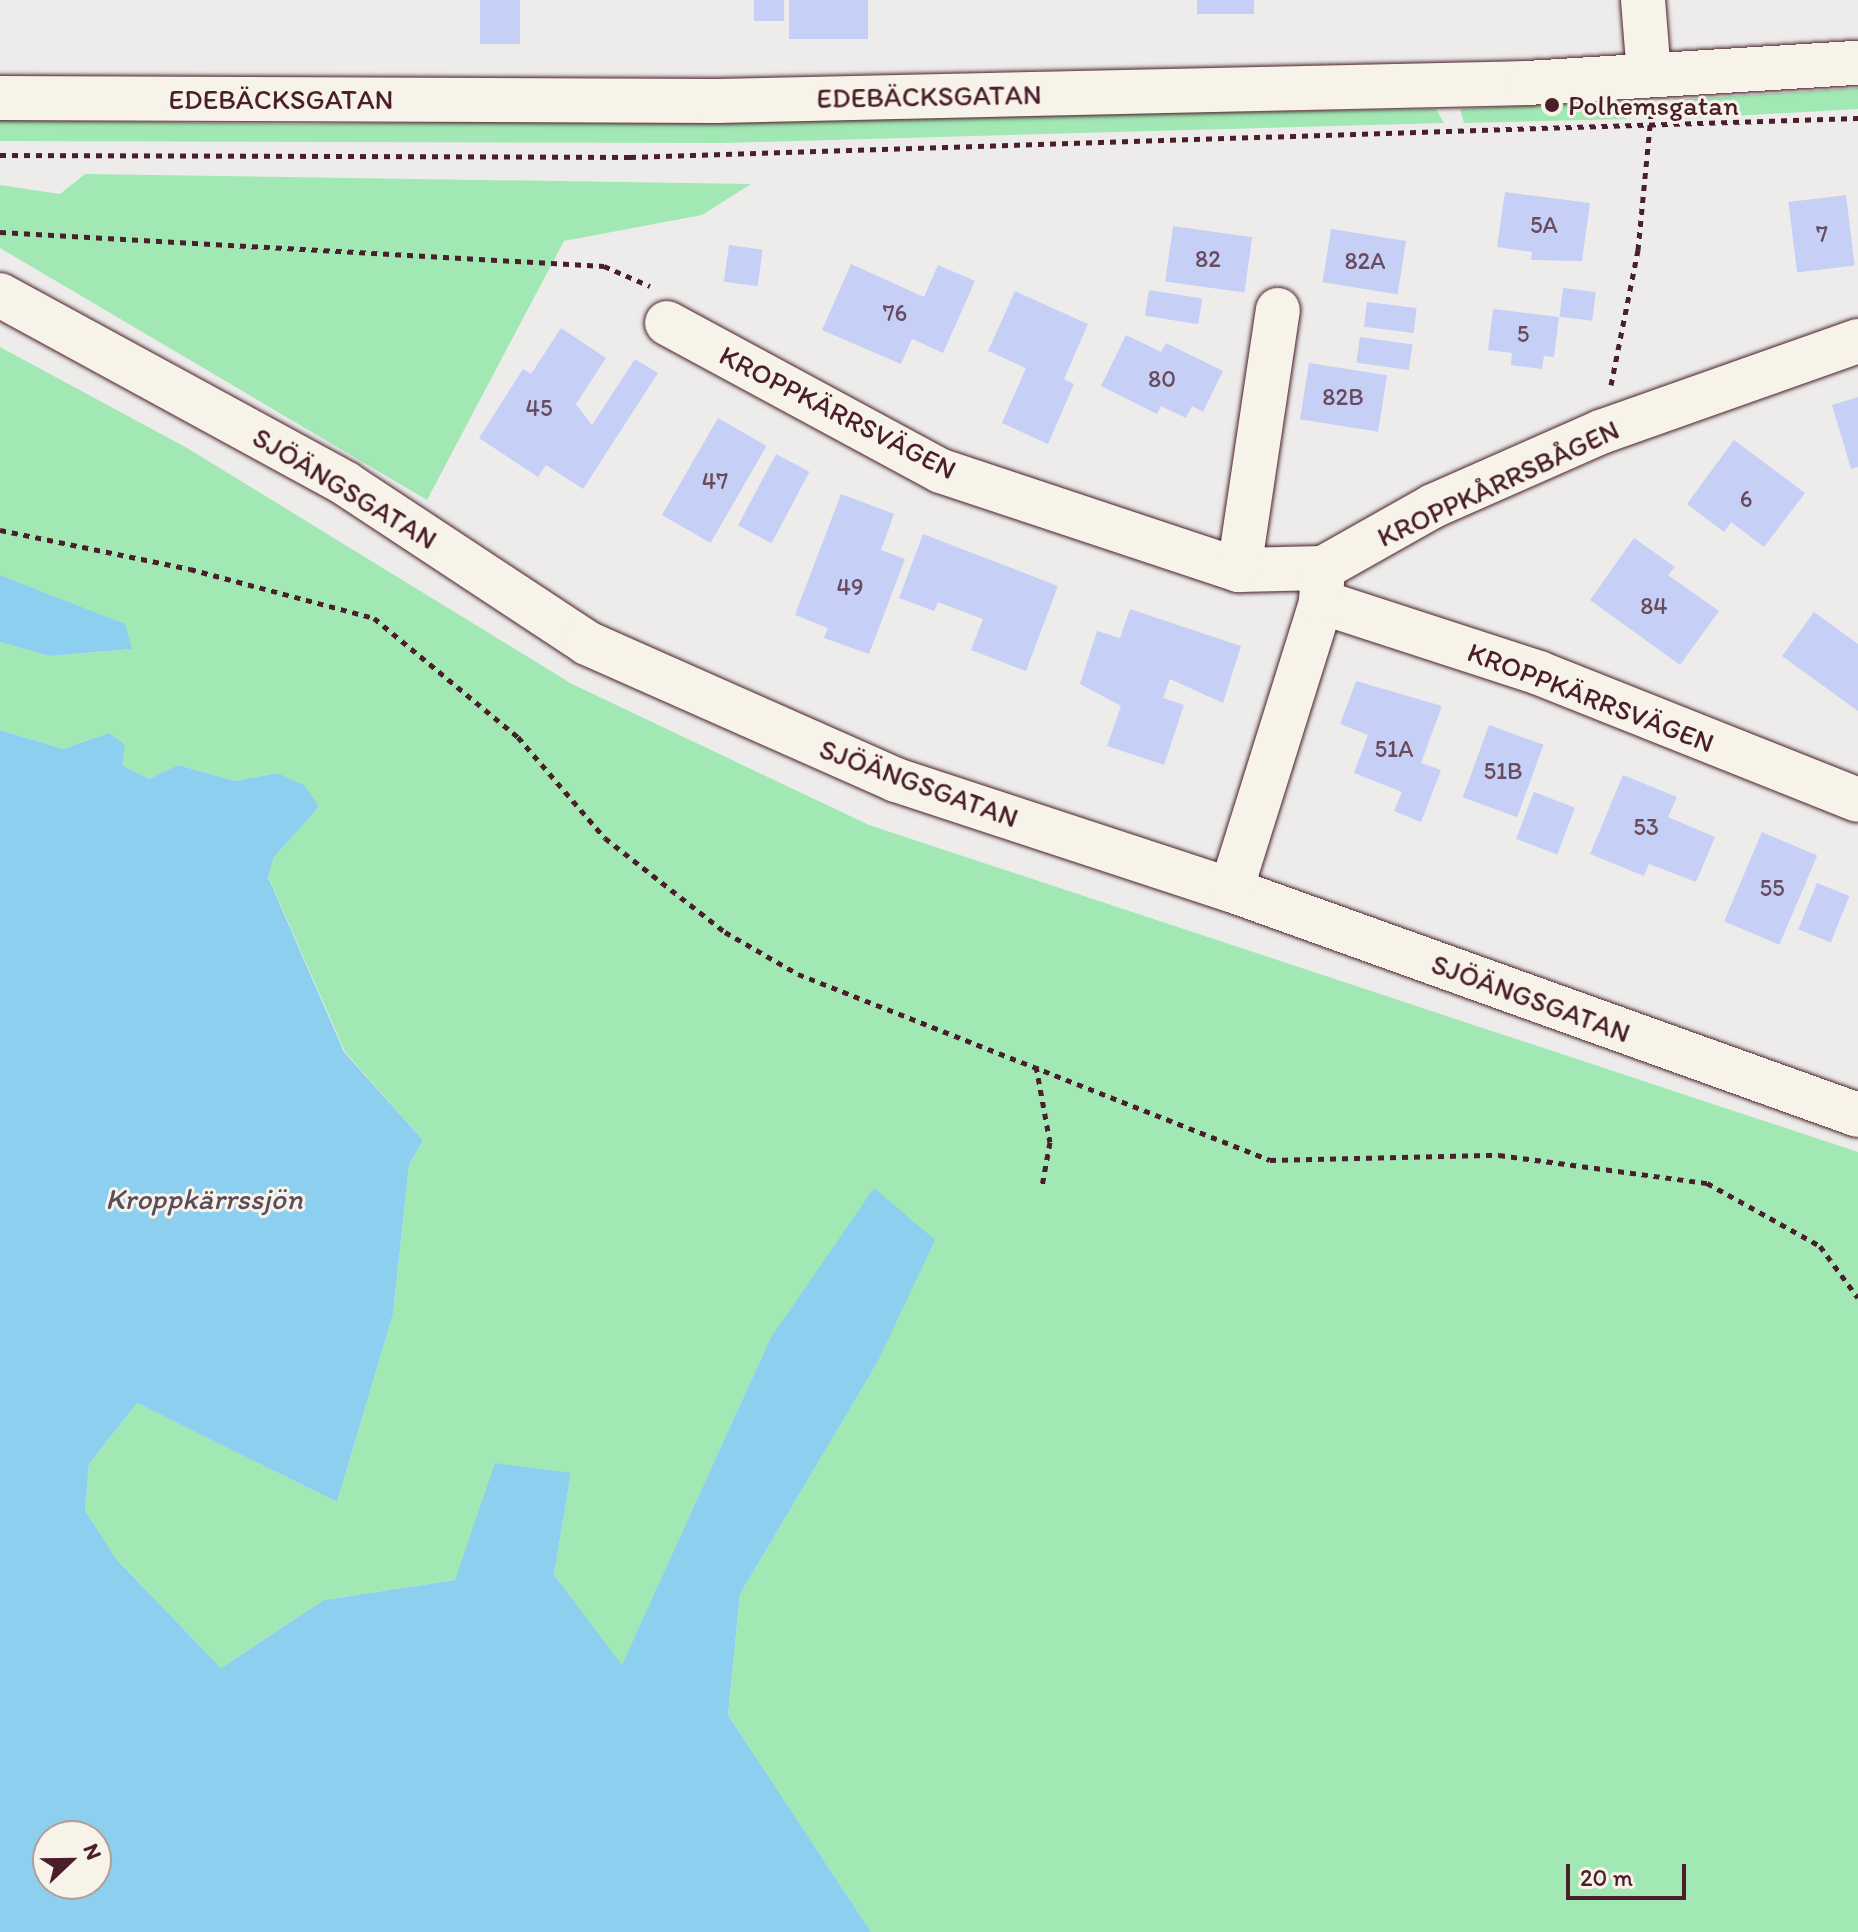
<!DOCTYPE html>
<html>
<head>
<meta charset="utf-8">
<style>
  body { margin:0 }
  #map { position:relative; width:1858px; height:1932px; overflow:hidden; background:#edeceb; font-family:Itim,sans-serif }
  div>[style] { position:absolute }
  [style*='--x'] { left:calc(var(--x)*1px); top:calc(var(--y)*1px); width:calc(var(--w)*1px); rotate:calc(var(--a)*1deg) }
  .green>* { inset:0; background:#a2e8b5 }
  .water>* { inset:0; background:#8dcfee }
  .building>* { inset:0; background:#c6cff6; transform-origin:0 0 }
  .path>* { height:5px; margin-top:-2.5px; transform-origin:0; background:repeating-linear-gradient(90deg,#4a1f2b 0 6px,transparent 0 12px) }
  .roads { filter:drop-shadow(0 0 2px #4a1f2b) drop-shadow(0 0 2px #4a1f2b) }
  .minor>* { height:44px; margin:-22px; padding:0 22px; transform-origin:22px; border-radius:22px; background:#f7f3e8 }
  .dots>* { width:22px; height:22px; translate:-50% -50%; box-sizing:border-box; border:4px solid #f7f3e8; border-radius:50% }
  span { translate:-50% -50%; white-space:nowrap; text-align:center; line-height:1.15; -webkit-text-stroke:6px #f7f3e8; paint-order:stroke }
  .number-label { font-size:24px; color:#694b5e }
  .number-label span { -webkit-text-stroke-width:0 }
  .street-label { font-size:28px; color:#4a1f2b }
  .poi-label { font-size:28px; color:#4a1f2b }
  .left { translate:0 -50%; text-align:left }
  .water-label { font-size:30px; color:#5b4b5c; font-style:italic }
  .north { position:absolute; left:32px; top:1820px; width:80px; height:80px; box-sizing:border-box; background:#f7f3e8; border:2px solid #b29e9c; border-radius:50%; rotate:68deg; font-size:22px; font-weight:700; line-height:32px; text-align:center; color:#4a1f2b }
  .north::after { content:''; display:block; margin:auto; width:28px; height:36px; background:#4a1f2b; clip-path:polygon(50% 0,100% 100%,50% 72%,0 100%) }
  .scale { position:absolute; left:1566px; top:1864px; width:120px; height:36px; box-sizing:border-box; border:4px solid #4a1f2b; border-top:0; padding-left:10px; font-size:24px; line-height:28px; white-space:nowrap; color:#4a1f2b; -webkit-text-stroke:6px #f7f3e8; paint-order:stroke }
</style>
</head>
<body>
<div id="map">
  <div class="green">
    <i style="clip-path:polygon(1858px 88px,1858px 109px,1677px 119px,1663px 110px,1673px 100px)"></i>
    <i style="clip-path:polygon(1624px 101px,1627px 119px,1464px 123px,1460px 109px)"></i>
    <i style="clip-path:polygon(1436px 109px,1444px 123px,723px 143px,0 141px,0 120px,301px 124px)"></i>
    <i style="clip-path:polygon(85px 174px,751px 184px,702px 215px,564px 241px,427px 500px,0 248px,0 185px,60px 194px)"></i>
    <i style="clip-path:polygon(0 347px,187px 448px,572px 684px,869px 825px,1858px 1152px,1858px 1932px,871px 1932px,728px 1715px,740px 1594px,877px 1363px,770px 1339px,622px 1666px,554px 1575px,571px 1473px,474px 1531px,455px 1580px,324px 1600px,221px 1668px,116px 1559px,85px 1510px,89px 1464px,137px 1403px,337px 1502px,393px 1314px,409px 1165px,423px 1140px,345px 1052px,268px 876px,274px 857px,319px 807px,277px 773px,235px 781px,178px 765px,149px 779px,122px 765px,109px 733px,63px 749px,0 730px,0 642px,49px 656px,132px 649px,124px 624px,0 575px)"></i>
  </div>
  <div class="water">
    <i style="clip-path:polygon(0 575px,125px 624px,132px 649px,49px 656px,0 642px)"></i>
    <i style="clip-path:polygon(evenodd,0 730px,63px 749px,109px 733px,125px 745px,122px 765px,149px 779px,178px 765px,235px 781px,277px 773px,304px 785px,319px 807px,274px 857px,268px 877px,344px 1052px,423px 1140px,409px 1165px,393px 1314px,337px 1502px,137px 1403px,89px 1464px,85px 1510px,116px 1559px,221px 1668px,324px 1600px,455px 1580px,495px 1463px,571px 1473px,554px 1575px,622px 1665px,770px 1339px,874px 1188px,935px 1240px,877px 1363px,740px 1594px,728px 1715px,871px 1932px,0 1932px,0 730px,96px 1836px,96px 1884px,48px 1884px,48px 1836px,96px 1836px)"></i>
  </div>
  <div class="building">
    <i style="left:480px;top:0;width:40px;height:44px"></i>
    <i style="left:754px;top:0;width:30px;height:21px"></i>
    <i style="left:789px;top:0;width:79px;height:39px"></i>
    <i style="left:1197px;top:0;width:57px;height:14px"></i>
    <i style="clip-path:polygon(1505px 192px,1590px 203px,1582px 261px,1531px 260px,1532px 252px,1497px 247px)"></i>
    <i style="left:1846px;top:195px;width:71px;height:58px;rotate:83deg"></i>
    <i style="left:1173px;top:226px;width:80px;height:56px;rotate:8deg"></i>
    <i style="left:1331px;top:229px;width:76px;height:54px;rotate:9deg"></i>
    <i style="left:729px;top:245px;width:34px;height:37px;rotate:8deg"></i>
    <i style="clip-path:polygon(851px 264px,924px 297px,938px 265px,975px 281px,943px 353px,912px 339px,901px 364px,822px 330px)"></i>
    <i style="left:1563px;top:288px;width:33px;height:29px;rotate:7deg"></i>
    <i style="left:1149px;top:290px;width:54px;height:26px;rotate:9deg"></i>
    <i style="clip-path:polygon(1015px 291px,1088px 324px,1064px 379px,1074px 384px,1048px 444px,1002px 423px,1026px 368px,988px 351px)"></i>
    <i style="left:1367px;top:302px;width:50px;height:25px;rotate:7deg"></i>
    <i style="clip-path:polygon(1493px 309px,1559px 317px,1554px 357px,1544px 356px,1542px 369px,1511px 365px,1512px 353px,1488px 350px)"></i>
    <i style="clip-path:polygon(561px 328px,606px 358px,576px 404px,592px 425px,635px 359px,658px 373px,583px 489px,546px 465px,538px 477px,479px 438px,523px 369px,531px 374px)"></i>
    <i style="clip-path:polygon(1126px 335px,1161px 352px,1166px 343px,1223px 371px,1203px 412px,1192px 406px,1186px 418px,1161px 406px,1157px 414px,1101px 386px)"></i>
    <i style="left:1360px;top:337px;width:53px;height:26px;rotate:8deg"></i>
    <i style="left:1309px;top:363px;width:79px;height:57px;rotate:9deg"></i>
    <i style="clip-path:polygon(1858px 397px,1858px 467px,1851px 469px,1832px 405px)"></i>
    <i style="left:718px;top:418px;width:56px;height:112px;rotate:30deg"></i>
    <i style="clip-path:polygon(1734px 440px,1805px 493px,1764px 547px,1731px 522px,1724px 532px,1687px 504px)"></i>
    <i style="left:776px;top:454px;width:38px;height:81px;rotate:28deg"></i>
    <i style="clip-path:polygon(841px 494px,894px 514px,881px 550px,905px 559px,869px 654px,824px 638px,828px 628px,795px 615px)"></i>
    <i style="clip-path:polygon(923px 534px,1058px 586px,1026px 671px,971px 650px,983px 619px,938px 602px,934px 611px,899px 598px)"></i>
    <i style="clip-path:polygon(1634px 538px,1675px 567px,1668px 575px,1719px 611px,1680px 665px,1590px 600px)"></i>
    <i style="clip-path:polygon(1130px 609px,1241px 646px,1223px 703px,1170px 679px,1163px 698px,1184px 705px,1164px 765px,1107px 746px,1121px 706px,1080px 684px,1097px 631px,1120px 638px)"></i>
    <i style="clip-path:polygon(1814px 612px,1858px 644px,1858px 711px,1782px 656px)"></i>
    <i style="clip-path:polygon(1356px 681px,1442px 706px,1421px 763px,1441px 770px,1421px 822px,1394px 811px,1402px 792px,1354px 773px,1368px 735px,1340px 724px)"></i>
    <i style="left:1489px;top:725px;width:58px;height:77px;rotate:20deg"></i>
    <i style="clip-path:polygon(1623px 775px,1677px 797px,1668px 817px,1715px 837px,1696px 882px,1649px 864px,1644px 876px,1590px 854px)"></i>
    <i style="left:1534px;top:792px;width:44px;height:50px;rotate:21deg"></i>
    <i style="left:1762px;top:832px;width:60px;height:97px;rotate:23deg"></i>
    <i style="left:1817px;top:883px;width:35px;height:50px;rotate:22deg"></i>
  </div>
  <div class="path">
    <i style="--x:0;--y:155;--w:630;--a:0.18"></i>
    <i style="--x:630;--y:157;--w:1229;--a:-1.82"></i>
    <i style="--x:0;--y:232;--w:605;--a:3.22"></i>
    <i style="--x:604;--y:266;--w:50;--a:23.5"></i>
    <i style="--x:1611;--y:385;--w:138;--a:-78.7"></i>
    <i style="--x:1638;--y:250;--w:136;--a:-84.5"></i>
    <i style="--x:0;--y:530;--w:194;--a:11.6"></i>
    <i style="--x:190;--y:569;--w:190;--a:14.9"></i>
    <i style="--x:374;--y:618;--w:187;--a:39.6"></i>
    <i style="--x:518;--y:737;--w:133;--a:49.3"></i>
    <i style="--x:605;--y:838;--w:152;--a:38.1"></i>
    <i style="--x:725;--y:932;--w:84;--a:29.9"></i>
    <i style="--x:798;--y:974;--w:507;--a:21.51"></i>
    <i style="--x:1270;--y:1160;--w:229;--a:-1.3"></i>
    <i style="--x:1499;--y:1155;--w:210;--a:7.7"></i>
    <i style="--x:1707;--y:1183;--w:129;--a:29.1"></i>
    <i style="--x:1820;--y:1246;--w:64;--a:53.8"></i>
    <i style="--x:1036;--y:1066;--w:77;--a:79.6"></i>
    <i style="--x:1050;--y:1142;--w:45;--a:100.3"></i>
  </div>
  <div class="roads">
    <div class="minor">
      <i style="--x:1643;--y:0;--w:74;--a:85.4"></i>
      <i style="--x:0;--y:98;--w:718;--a:0.24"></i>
      <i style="--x:718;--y:101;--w:809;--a:-1.27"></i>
      <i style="--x:1527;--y:83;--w:332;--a:-3.5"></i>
      <i style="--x:0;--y:295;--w:394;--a:28.6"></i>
      <i style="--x:346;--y:484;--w:289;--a:33.4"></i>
      <i style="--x:587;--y:643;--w:338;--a:23.9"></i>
      <i style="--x:896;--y:780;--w:353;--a:18.2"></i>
      <i style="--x:1231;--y:890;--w:666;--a:19.74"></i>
      <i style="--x:667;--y:323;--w:311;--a:28.4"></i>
      <i style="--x:941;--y:471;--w:314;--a:18.4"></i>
      <i style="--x:1239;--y:570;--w:84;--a:-1.4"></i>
      <i style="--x:1239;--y:570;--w:263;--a:-81.5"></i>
      <i style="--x:1321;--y:602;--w:229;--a:18"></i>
      <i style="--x:1539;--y:673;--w:343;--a:21.7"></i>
      <i style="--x:1231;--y:890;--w:302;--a:-72.6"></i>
      <i style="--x:1321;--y:602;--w:34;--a:-87"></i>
      <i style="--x:1323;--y:568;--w:126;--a:-29.4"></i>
      <i style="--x:1433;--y:506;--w:184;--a:-23.8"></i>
      <i style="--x:1601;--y:432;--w:273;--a:-19.5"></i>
    </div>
  </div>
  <div class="dots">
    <i style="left:1552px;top:105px;background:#4a1f2b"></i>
  </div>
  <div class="number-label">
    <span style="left:1544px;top:225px">5A</span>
    <span style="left:1822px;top:234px">7</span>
    <span style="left:1208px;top:259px">82</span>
    <span style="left:1365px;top:261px">82A</span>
    <span style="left:895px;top:313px">76</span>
    <span style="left:1523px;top:334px">5</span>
    <span style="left:1162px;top:379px">80</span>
    <span style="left:1343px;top:397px">82B</span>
    <span style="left:539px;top:408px">45</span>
    <span style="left:715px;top:481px">47</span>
    <span style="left:1746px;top:499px">6</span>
    <span style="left:850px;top:587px">49</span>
    <span style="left:1654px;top:606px">84</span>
    <span style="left:1394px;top:749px">51A</span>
    <span style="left:1503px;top:771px">51B</span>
    <span style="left:1646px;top:827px">53</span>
    <span style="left:1772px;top:888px">55</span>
  </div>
  <div class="street-label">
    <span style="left:929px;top:96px;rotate:-1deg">EDEBÄCKSGATAN</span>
    <span style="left:281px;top:99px">EDEBÄCKSGATAN</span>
    <span style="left:838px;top:412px;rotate:27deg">KROPPKÄRRSVÄGEN</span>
    <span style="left:1498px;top:483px;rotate:-25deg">KROPPKÅRRSBÅGEN</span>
    <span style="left:345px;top:488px;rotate:31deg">SJÖÄNGSGATAN</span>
    <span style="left:1591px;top:697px;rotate:21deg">KROPPKÄRRSVÄGEN</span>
    <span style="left:919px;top:783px;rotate:20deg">SJÖÄNGSGATAN</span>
    <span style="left:1531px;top:998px;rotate:20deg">SJÖÄNGSGATAN</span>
  </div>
  <div class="poi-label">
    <span class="left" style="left:1568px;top:105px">Polhemsgatan</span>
  </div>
  <div class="water-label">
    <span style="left:204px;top:1199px">Kroppkärrssjön</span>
  </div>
  <div class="north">N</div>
  <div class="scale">20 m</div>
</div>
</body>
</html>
